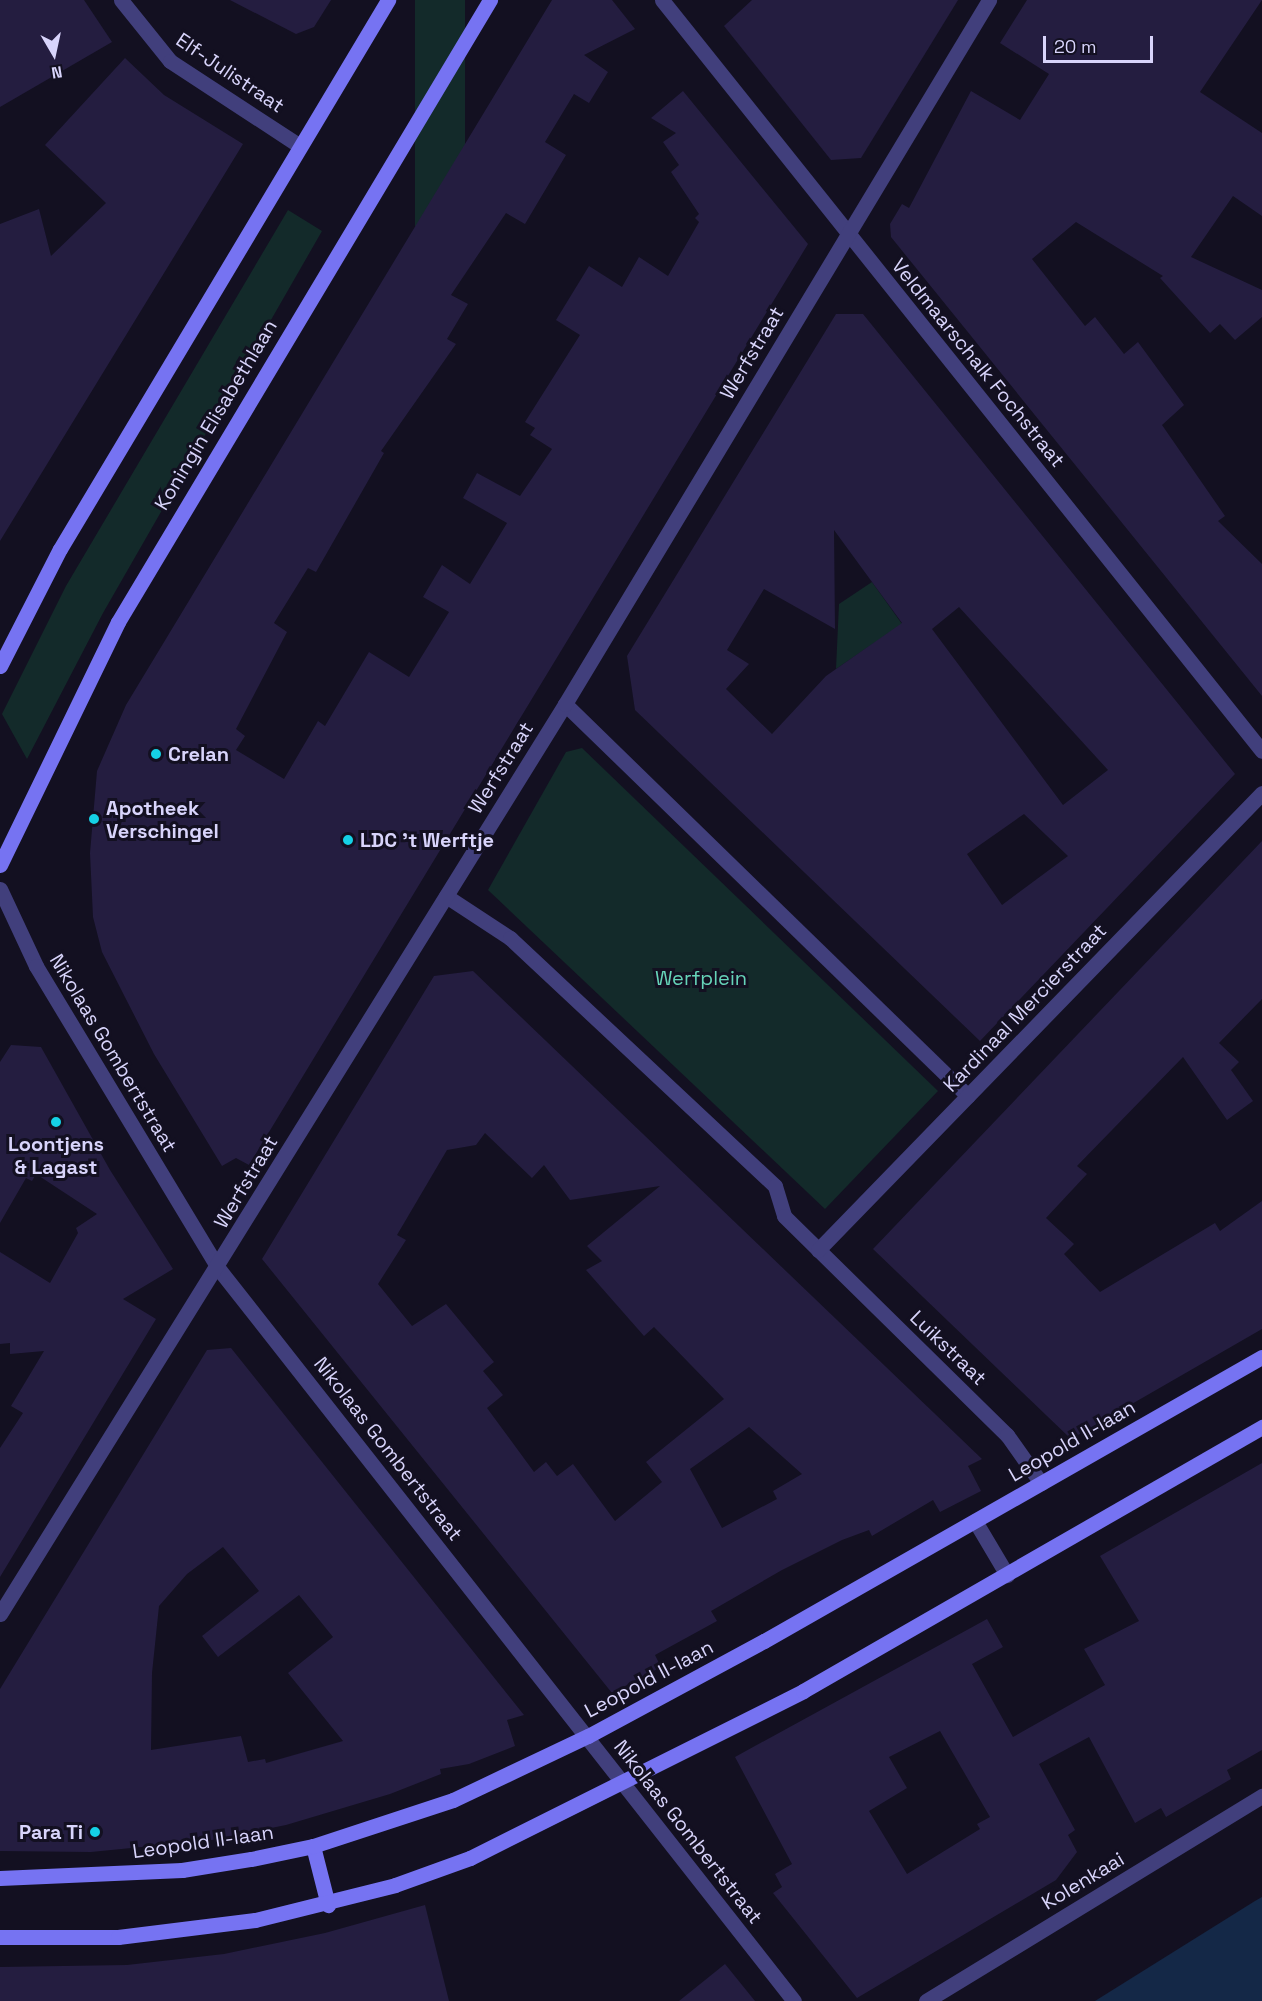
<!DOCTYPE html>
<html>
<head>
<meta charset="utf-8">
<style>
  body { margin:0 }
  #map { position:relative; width:1262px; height:2001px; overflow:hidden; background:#131021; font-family:"Space Grotesk",sans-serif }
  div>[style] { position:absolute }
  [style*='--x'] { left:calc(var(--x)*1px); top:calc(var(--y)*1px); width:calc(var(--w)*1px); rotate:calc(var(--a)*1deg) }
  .green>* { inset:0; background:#132a2a; transform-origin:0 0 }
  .water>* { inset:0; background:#142847 }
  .building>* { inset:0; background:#241d40 }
  .street>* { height:15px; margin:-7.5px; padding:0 7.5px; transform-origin:7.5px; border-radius:7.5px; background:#413f7c }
  .secondary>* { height:15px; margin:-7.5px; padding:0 7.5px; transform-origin:7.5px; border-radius:7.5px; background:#7673f2 }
  .dots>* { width:16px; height:16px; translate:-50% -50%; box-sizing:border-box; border:3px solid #131021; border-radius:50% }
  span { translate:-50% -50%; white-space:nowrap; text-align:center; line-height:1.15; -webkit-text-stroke:6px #131021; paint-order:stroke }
  .street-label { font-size:20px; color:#d8d4fb }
  .poi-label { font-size:20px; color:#d8d4fb; font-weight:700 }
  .left { translate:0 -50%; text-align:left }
  .right { translate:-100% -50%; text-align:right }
  .park-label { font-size:20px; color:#66d4b9 }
  .north { position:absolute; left:24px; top:24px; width:60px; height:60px; -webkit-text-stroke:4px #131021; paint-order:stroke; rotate:171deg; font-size:16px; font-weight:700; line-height:24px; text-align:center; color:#d8d4fb }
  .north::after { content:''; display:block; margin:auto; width:21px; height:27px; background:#d8d4fb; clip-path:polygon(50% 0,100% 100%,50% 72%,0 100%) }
  .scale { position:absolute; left:1043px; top:36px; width:110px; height:27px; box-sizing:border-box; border:3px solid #d8d4fb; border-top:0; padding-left:8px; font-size:18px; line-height:21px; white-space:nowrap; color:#d8d4fb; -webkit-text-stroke:4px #131021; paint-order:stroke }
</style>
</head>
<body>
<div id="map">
  <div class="green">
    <i style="left:415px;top:0;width:50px;height:226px"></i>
    <i style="clip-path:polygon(288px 210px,322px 231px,103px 613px,27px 759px,2px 714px,66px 586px)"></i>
    <i style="clip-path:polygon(872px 582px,902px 624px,836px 669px,839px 604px)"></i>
    <i style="clip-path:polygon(582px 748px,938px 1091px,825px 1209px,488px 890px,566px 752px)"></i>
  </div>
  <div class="water">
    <i style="clip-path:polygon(1262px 1897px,1262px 2001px,1095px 2001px,1255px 1901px)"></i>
  </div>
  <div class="building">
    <i style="clip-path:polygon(0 0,84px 0,112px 42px,0 107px)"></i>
    <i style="clip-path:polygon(230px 0,331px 0,314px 27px,296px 34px)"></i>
    <i style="clip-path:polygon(552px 0,612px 0,635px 29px,584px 55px,608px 72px,589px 103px,574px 94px,545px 142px,566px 155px,525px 224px,506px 213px,451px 295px,468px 304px,447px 339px,456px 344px,381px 451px,384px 453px,316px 572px,308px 568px,274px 623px,287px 632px,236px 729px,245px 736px,236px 750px,284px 779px,318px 721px,325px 726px,369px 652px,409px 677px,449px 612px,423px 597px,442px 565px,470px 584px,507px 523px,463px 498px,477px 473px,520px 496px,552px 449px,530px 435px,535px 428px,525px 422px,580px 335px,556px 320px,589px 266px,622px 287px,639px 257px,668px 276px,699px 222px,695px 218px,699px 214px,671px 172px,679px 165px,663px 142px,676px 133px,651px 118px,683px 91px,808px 244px,249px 1165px,236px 1158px,222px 1166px,154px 1054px,102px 952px,93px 917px,90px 853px,97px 771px,126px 705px)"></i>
    <i style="clip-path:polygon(752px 0,958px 0,861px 158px,831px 160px,724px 26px)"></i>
    <i style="clip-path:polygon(1027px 0,1262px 0,1200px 92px,1262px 133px,1262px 216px,1233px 196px,1191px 257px,1262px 290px,1262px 317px,1235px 340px,1220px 324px,1210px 333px,1160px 278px,1163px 276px,1076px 222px,1032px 259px,1085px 326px,1095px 317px,1124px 354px,1138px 342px,1184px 405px,1162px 425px,1225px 516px,1218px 521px,1262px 564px,1262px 696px,891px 237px,890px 224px,902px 204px,909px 208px,971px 91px,1020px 120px,1049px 74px,1000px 43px)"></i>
    <i style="clip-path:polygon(125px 58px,164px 95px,243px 144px,0 541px,0 224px,39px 209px,51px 256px,106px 203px,45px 145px)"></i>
    <i style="clip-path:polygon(evenodd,836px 314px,863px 314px,1235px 774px,980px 1041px,635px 710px,627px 656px,836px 314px,834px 530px,902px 623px,826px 676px,772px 734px,726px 689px,749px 664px,727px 650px,764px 589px,835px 629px,834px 530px,836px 314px,959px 607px,1108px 770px,1063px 805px,932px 629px,959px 607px,836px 314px,1024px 814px,1068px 856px,1002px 905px,967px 854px,1024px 814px)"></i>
    <i style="clip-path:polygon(1262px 841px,1262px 999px,1219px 1043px,1239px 1062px,1231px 1070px,1253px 1101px,1227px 1120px,1183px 1057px,1077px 1166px,1087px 1174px,1046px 1218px,1074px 1244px,1064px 1254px,1100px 1292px,1215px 1223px,1220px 1231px,1262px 1201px,1262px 1329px,1071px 1439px,873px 1249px)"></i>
    <i style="clip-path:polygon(evenodd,473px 971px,982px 1459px,968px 1466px,981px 1491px,940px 1512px,933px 1500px,872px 1536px,869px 1530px,842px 1540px,782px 1570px,711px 1611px,717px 1621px,655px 1655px,661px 1667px,612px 1693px,262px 1259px,434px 976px,473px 971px,485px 1133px,532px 1178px,544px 1165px,570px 1200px,660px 1186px,587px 1246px,602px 1261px,586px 1270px,644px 1336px,654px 1327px,724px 1399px,646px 1462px,662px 1482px,615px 1521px,573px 1464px,557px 1476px,546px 1462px,534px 1472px,487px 1408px,503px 1395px,483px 1371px,494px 1362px,446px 1304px,412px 1326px,378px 1284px,406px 1240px,397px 1235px,447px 1150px,476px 1145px,485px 1133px,473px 971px,749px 1427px,802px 1474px,773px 1491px,777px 1499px,722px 1528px,690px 1469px,749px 1427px)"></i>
    <i style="clip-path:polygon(11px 1045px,41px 1047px,110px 1170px,173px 1269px,123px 1299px,156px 1319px,0 1577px,0 1448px,23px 1413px,11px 1406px,44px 1351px,10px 1354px,10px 1343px,0 1344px,0 1252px,50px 1283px,78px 1233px,76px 1228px,97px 1214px,36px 1174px,32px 1181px,26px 1178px,0 1223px,0 1062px)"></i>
    <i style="clip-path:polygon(evenodd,231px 1348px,524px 1715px,507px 1720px,515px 1746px,469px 1764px,440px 1769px,441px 1774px,390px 1794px,286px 1825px,212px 1840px,91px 1852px,0 1851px,0 1689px,207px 1350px,231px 1348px,223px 1547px,259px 1591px,202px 1636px,218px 1657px,299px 1595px,333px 1637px,288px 1673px,343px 1741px,266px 1763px,265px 1759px,248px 1762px,241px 1736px,151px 1750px,152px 1673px,159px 1606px,187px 1574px,223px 1547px)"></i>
    <i style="clip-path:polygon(evenodd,1262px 1463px,1262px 1750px,1227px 1770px,1231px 1779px,1166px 1817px,1161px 1808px,1135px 1823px,1089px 1737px,1039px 1764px,1075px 1830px,1068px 1835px,1077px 1852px,1056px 1880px,857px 1998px,773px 1893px,782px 1887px,775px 1874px,792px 1864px,735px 1757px,987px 1619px,1003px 1647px,972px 1664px,1013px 1737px,1105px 1685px,1084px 1649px,1139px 1621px,1100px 1556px,1262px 1463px,940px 1731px,990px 1817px,977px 1824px,980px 1829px,907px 1874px,869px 1811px,907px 1788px,889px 1757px,940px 1731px)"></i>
    <i style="clip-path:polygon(425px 1905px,449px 2001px,0 2001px,0 1967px,127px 1965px,224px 1954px,325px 1933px)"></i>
    <i style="clip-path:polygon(725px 1964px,755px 2001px,679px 2001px)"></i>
  </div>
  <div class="street">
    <i style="--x:121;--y:0;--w:78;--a:51.2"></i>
    <i style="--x:170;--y:61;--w:155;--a:33.2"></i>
    <i style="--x:662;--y:0;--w:961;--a:51.38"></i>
    <i style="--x:565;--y:704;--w:562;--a:44.21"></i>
    <i style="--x:0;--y:889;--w:85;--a:64.9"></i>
    <i style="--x:36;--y:966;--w:353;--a:58.9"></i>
    <i style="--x:218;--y:1268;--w:932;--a:51.84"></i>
    <i style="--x:446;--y:896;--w:77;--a:33.3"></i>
    <i style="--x:510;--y:938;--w:363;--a:43.1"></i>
    <i style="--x:775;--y:1186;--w:31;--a:73"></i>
    <i style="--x:784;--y:1216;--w:313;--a:44.5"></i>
    <i style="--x:1007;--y:1435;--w:59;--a:54.7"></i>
    <i style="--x:818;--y:1250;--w:637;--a:-45.83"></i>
    <i style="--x:975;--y:1521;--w:63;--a:59.3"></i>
    <i style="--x:0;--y:1614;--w:1071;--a:-58.16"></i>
    <i style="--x:565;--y:704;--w:822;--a:-58.94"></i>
    <i style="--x:926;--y:2001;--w:394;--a:-31.4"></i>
  </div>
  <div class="secondary">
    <i style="--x:0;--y:666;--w:131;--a:-62.9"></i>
    <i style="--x:60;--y:549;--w:640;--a:-59.14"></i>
    <i style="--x:0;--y:865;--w:270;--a:-64.1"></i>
    <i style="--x:118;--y:622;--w:725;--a:-59.12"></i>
    <i style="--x:313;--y:1846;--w:61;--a:75.7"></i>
    <i style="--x:0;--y:1878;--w:182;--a:-2.5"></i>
    <i style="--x:182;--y:1870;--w:70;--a:-9.1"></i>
    <i style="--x:251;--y:1859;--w:63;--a:-11.8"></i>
    <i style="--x:313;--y:1846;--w:147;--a:-18.2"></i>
    <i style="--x:453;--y:1800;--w:149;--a:-25.4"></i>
    <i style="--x:588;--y:1736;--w:200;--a:-28.4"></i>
    <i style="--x:764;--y:1641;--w:573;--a:-29.7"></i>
    <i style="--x:0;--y:1937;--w:118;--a:0"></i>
    <i style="--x:118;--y:1937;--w:138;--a:-7.1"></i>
    <i style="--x:255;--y:1920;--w:144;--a:-14"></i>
    <i style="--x:395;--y:1885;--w:80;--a:-19.8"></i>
    <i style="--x:470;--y:1858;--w:373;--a:-26.6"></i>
    <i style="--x:803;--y:1691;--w:530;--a:-29.91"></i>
  </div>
  <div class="dots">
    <i style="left:156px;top:754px;background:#15d1e6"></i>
    <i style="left:94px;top:819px;background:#15d1e6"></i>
    <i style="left:348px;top:840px;background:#15d1e6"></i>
    <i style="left:56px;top:1122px;background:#15d1e6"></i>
    <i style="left:95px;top:1832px;background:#15d1e6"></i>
  </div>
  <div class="street-label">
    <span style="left:230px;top:73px;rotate:34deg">Elf-Julistraat</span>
    <span style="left:752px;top:353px;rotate:-59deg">Werfstraat</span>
    <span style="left:978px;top:363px;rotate:51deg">Veldmaarschalk Fochstraat</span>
    <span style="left:216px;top:415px;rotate:-59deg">Koningin Elisabethlaan</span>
    <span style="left:501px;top:768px;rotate:-58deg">Werfstraat</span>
    <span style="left:1025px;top:1008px;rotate:-46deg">Kardinaal Mercierstraat</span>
    <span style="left:113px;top:1053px;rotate:59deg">Nikolaas Gombertstraat</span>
    <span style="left:246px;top:1182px;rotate:-59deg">Werfstraat</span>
    <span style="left:948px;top:1348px;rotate:44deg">Luikstraat</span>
    <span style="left:1072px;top:1441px;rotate:-30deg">Leopold II-laan</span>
    <span style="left:388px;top:1449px;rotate:52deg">Nikolaas Gombertstraat</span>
    <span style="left:649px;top:1679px;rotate:-28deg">Leopold II-laan</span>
    <span style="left:688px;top:1832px;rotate:52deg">Nikolaas Gombertstraat</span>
    <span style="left:203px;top:1842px;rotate:-8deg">Leopold II-laan</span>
    <span style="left:1083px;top:1881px;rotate:-31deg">Kolenkaai</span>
  </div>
  <div class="poi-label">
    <span class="left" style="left:168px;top:754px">Crelan</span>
    <span class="left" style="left:106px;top:820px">Apotheek<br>Verschingel</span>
    <span class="left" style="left:360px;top:840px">LDC 't Werftje</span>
    <span style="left:56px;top:1156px">Loontjens<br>&amp; Lagast</span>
    <span class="right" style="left:83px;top:1832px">Para Ti</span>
  </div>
  <div class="park-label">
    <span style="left:701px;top:978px">Werfplein</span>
  </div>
  <div class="north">N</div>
  <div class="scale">20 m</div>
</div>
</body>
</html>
